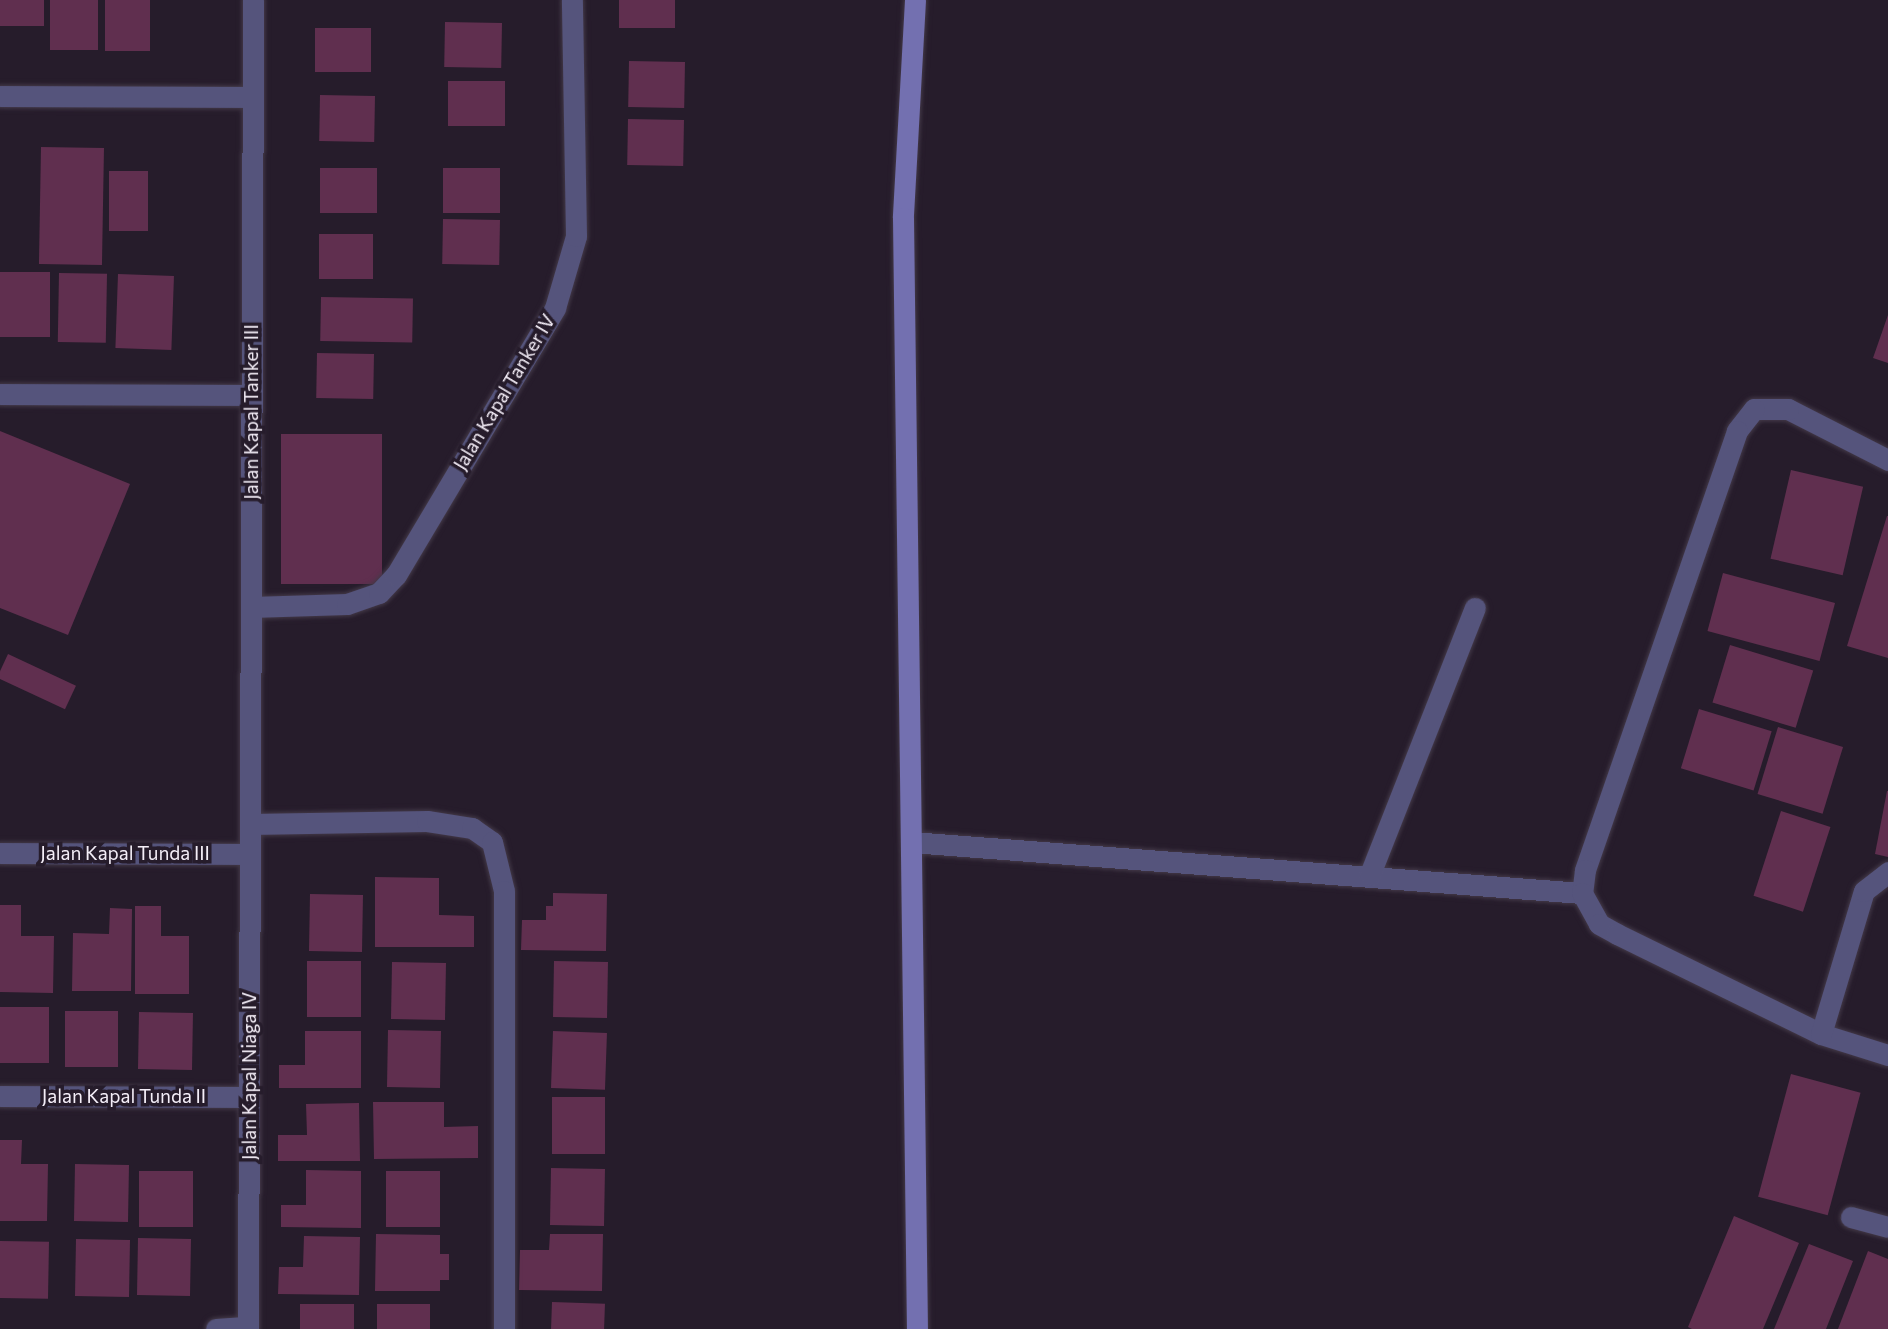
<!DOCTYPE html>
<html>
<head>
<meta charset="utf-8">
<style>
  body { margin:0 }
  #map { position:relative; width:1888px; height:1329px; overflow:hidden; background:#261c2b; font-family:Commissioner,sans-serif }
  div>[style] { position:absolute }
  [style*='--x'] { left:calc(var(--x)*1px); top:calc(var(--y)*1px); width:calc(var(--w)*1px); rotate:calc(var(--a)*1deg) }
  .building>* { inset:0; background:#602f4f; transform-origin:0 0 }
  .roads { filter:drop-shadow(0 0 2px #433948) drop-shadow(0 0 2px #433948) }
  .lane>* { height:21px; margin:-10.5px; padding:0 10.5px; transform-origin:10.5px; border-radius:10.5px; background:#55547c }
  .street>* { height:21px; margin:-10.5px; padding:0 10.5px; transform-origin:10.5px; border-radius:10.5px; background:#55547c }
  .secondary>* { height:21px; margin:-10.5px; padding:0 10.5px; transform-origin:10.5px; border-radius:10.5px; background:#7370b0 }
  span { translate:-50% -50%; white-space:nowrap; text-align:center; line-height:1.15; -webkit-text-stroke:7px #261c2b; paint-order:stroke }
  .street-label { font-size:19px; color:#f4eef8 }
</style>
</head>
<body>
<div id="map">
  <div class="building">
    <i style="left:0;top:0;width:44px;height:26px"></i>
    <i style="left:50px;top:0;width:48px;height:50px"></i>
    <i style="left:105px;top:0;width:45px;height:51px"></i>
    <i style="left:619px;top:0;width:56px;height:28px"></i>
    <i style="left:445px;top:22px;width:57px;height:45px;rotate:1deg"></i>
    <i style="left:315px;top:28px;width:56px;height:44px"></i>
    <i style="left:629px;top:61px;width:56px;height:46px;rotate:1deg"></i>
    <i style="left:448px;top:81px;width:57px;height:45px"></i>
    <i style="left:320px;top:95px;width:55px;height:46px;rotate:1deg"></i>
    <i style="left:628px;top:119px;width:56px;height:46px;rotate:1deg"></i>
    <i style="left:41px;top:147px;width:63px;height:117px;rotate:1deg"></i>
    <i style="left:320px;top:168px;width:57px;height:45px"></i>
    <i style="left:443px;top:168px;width:57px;height:45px"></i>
    <i style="left:109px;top:171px;width:39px;height:60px"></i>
    <i style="left:443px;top:219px;width:57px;height:45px;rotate:1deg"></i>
    <i style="left:319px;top:234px;width:54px;height:45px"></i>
    <i style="left:0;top:272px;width:50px;height:65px"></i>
    <i style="left:59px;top:273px;width:48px;height:69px;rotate:1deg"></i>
    <i style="left:118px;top:274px;width:56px;height:74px;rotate:2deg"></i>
    <i style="left:321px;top:297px;width:92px;height:44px;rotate:1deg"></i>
    <i style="clip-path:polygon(1888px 315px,1888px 363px,1873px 358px)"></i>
    <i style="left:317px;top:353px;width:57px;height:45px;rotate:1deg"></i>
    <i style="clip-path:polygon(0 431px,130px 484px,68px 635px,0 608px)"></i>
    <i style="left:281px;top:434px;width:101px;height:150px"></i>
    <i style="left:1791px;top:470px;width:74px;height:91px;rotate:13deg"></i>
    <i style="clip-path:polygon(1887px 516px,1888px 516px,1888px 658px,1847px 646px)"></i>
    <i style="left:1723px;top:573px;width:116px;height:60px;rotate:15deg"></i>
    <i style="left:1730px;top:645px;width:87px;height:60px;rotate:17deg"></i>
    <i style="left:8px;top:654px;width:75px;height:26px;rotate:25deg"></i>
    <i style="left:1699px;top:709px;width:76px;height:62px;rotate:17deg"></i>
    <i style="left:1778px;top:727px;width:68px;height:70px;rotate:17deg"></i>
    <i style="clip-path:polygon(1887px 791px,1888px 791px,1888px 857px,1875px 854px)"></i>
    <i style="left:1781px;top:811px;width:52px;height:89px;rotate:18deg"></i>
    <i style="clip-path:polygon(375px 877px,439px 878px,439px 915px,474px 916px,474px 947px,375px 947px)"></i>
    <i style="clip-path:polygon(553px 893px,607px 894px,606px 951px,521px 950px,522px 920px,546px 920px,546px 906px,553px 906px)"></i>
    <i style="left:310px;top:894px;width:53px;height:57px;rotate:1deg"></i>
    <i style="clip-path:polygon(0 905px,21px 905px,21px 936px,54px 936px,53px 993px,0 992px)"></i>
    <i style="clip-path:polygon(135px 906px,161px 906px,161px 936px,189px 936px,189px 994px,135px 994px)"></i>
    <i style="clip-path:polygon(110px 908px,132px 909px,131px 991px,72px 991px,73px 933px,109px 934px)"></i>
    <i style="left:307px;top:961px;width:54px;height:56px"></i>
    <i style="left:554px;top:961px;width:54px;height:56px;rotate:1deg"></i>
    <i style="left:392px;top:962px;width:54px;height:57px;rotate:1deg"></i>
    <i style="left:0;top:1007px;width:49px;height:56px"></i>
    <i style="left:65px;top:1011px;width:53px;height:56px"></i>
    <i style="left:139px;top:1012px;width:54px;height:57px;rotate:1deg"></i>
    <i style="left:388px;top:1030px;width:53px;height:57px;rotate:1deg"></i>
    <i style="clip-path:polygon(305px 1031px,361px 1031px,361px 1088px,279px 1088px,279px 1065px,305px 1065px)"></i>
    <i style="left:553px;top:1031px;width:54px;height:57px;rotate:2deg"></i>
    <i style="left:1791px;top:1074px;width:72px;height:127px;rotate:15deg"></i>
    <i style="left:552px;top:1097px;width:53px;height:57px"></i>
    <i style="clip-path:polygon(373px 1102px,444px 1102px,444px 1127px,478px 1126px,478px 1158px,374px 1159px)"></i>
    <i style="clip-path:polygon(359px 1103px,360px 1161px,278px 1161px,278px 1135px,307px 1135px,306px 1104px)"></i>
    <i style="clip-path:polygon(0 1140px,22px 1140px,21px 1164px,48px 1164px,47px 1221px,0 1221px)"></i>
    <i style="left:75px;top:1164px;width:54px;height:57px;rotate:1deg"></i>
    <i style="left:551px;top:1168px;width:54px;height:57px;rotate:1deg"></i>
    <i style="clip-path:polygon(306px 1170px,361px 1171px,361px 1228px,281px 1227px,281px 1205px,306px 1205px)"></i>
    <i style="left:139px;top:1171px;width:54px;height:56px"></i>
    <i style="left:386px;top:1171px;width:54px;height:56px"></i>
    <i style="clip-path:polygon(1734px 1216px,1799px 1243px,1763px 1329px,1692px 1329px,1688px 1327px)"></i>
    <i style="clip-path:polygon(376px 1234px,440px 1235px,440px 1254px,449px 1254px,449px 1280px,440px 1280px,440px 1291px,375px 1291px)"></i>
    <i style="clip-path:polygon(550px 1234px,603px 1234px,602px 1291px,519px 1290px,520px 1250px,549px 1250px)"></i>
    <i style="clip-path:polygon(304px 1236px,360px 1237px,359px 1295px,278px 1294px,279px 1267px,303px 1267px)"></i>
    <i style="left:138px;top:1238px;width:53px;height:57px;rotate:1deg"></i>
    <i style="left:76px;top:1239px;width:54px;height:57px;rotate:1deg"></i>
    <i style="left:0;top:1241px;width:49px;height:57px;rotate:1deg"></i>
    <i style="clip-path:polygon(1809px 1244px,1853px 1261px,1826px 1329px,1774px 1329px)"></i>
    <i style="clip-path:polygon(1868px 1251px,1888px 1259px,1888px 1329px,1838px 1329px)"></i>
    <i style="left:552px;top:1302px;width:53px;height:27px;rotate:2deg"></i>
    <i style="left:300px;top:1304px;width:54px;height:25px"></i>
    <i style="left:377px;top:1304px;width:53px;height:25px"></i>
  </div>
  <div class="roads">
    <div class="lane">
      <i style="--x:911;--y:842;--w:673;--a:4.35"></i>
      <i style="--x:1370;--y:874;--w:286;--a:-68.5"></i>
    </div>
    <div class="street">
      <i style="--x:0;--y:96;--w:253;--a:0.2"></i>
      <i style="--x:0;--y:394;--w:251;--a:0.2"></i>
      <i style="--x:1888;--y:460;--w:112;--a:-153"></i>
      <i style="--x:1788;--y:409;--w:34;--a:180"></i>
      <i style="--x:1754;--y:409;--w:28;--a:128"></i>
      <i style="--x:1737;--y:431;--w:465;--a:109.1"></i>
      <i style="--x:1585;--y:870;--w:23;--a:97"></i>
      <i style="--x:1582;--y:893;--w:35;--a:61"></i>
      <i style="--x:1599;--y:924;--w:21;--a:29"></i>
      <i style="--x:1617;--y:934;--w:227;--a:26.1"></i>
      <i style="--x:1821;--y:1034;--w:70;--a:17.4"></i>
      <i style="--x:251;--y:607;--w:96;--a:-1.8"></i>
      <i style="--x:347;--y:604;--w:34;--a:-19"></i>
      <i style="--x:379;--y:593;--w:25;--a:-47"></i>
      <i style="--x:396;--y:575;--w:311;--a:-59.2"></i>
      <i style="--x:555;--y:308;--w:75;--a:-73.7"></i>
      <i style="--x:576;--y:236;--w:236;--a:-91"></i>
      <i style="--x:250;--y:824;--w:177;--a:-1"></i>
      <i style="--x:427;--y:821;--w:46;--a:8.8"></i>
      <i style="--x:472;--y:828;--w:24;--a:35"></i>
      <i style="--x:492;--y:842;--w:50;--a:76.2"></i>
      <i style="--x:504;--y:891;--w:438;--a:90"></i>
      <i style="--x:0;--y:853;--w:250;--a:0.2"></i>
      <i style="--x:1821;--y:1034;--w:149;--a:-73.3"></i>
      <i style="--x:1864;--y:891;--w:31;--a:-38"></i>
      <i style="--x:0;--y:1096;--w:248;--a:0.2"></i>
      <i style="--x:1851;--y:1217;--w:38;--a:15"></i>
      <i style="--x:216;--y:1329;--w:32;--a:-4"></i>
      <i style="--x:248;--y:1329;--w:1329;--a:-89.78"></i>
    </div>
    <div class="secondary">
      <i style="--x:915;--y:0;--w:218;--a:93.2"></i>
      <i style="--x:903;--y:218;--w:1111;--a:89.28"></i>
    </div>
  </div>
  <div class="street-label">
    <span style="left:504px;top:392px;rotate:-59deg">Jalan Kapal Tanker IV</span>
    <span style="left:251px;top:412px;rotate:-90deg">Jalan Kapal Tanker III</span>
    <span style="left:125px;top:853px">Jalan Kapal Tunda III</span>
    <span style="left:249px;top:1076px;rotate:-90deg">Jalan Kapal Niaga IV</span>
    <span style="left:124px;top:1096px">Jalan Kapal Tunda II</span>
  </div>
</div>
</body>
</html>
